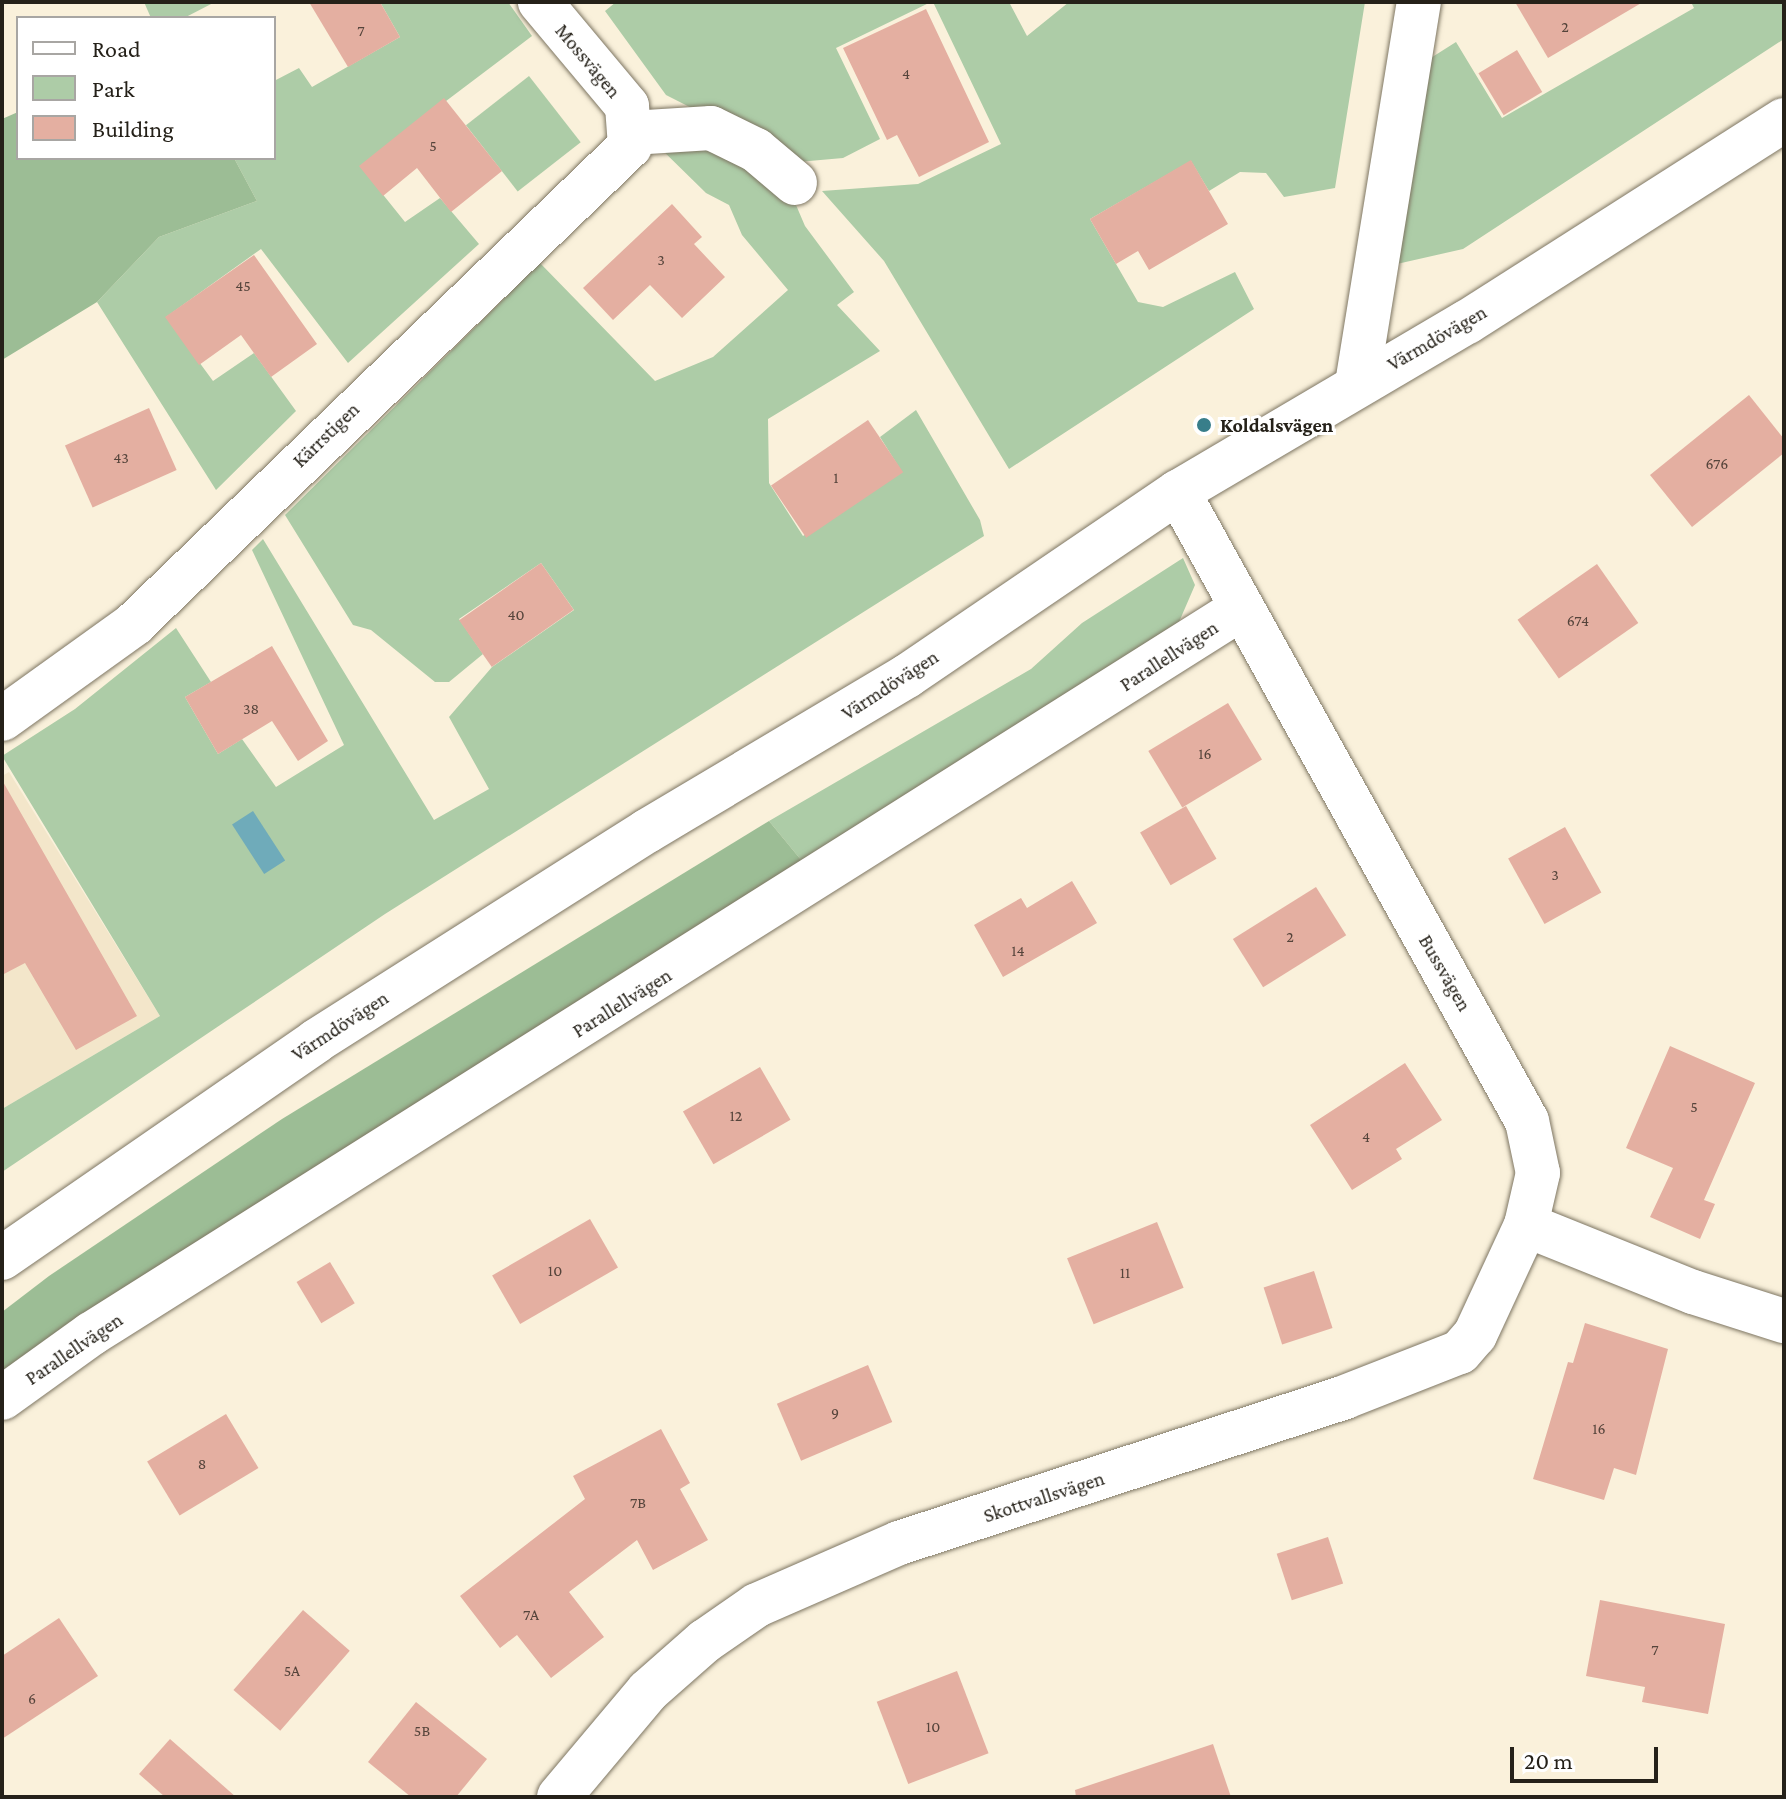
<!DOCTYPE html>
<html>
<head>
<meta charset="utf-8">
<style>
  body { margin:0 }
  #map { position:relative; width:1786px; height:1799px; overflow:hidden; background:#faf1db; font-family:"Crimson Pro",serif }
  div>[style] { position:absolute }
  [style*='--x'] { left:calc(var(--x)*1px); top:calc(var(--y)*1px); width:calc(var(--w)*1px); rotate:calc(var(--a)*1deg) }
  .built>* { inset:0; background:#f3e6ca }
  .green>* { inset:0; background:#adcca7; transform-origin:0 0 }
  .forest>* { inset:0; background:#9cbd95 }
  .water>* { inset:0; background:#6fabba; transform-origin:0 0 }
  .building>* { inset:0; background:#e4afa1; transform-origin:0 0 }
  .roads { filter:drop-shadow(0 0 2px #7e7663) drop-shadow(0 0 2px #7e7663) }
  .minor>* { height:44px; margin:-22px; padding:0 22px; transform-origin:22px; border-radius:22px; background:#fff }
  .secondary>* { height:44px; margin:-22px; padding:0 22px; transform-origin:22px; border-radius:22px; background:#fff }
  .dots>* { width:22px; height:22px; translate:-50% -50%; box-sizing:border-box; border:4px solid #fff; border-radius:50% }
  span { translate:-50% -50%; white-space:nowrap; text-align:center; line-height:1.15; -webkit-text-stroke:6px #fff; paint-order:stroke }
  .number-label { font-size:16px; color:#55443b }
  .number-label span { -webkit-text-stroke-width:0 }
  .street-label { font-size:20px; color:#252119 }
  .poi-label { font-size:20px; color:#252119; font-weight:700 }
  .left { translate:0 -50%; text-align:left }
  .frame { position:absolute; inset:0; border:4px solid #252119; pointer-events:none }
  .legend { position:absolute; left:16px; top:16px; width:260px; height:144px; box-sizing:border-box; background:#fff; border:2px solid #a8a6a3; margin:0; padding:10px 14px; list-style:none; font-size:24px; color:#252119 }
  .legend li { display:flex; align-items:center; gap:16px; height:40px }
  .legend b { width:40px; border:2px solid #a8a6a3 }
  .scale { position:absolute; left:1510px; top:1747px; width:148px; height:36px; box-sizing:border-box; border:4px solid #252119; border-top:0; padding-left:10px; font-size:24px; line-height:28px; white-space:nowrap; color:#252119; -webkit-text-stroke:6px #fff; paint-order:stroke }
</style>
</head>
<body>
<div id="map">
  <div class="built">
    <i style="clip-path:polygon(9px 772px,160px 1016px,2px 1109px,2px 776px)"></i>
  </div>
  <div class="green">
    <i style="clip-path:polygon(144px 2px,215px 2px,184px 18px,151px 18px)"></i>
    <i style="clip-path:polygon(380px 2px,508px 2px,532px 36px,360px 166px,405px 222px,440px 198px,479px 244px,348px 363px,261px 249px,166px 317px,213px 381px,254px 353px,296px 411px,216px 490px,97px 302px,159px 237px,257px 201px,234px 158px,274px 158px,274px 81px,299px 68px,312px 87px,400px 37px)"></i>
    <i style="clip-path:polygon(616px 2px,931px 2px,836px 48px,880px 139px,843px 158px,798px 162px,666px 95px,605px 11px)"></i>
    <i style="clip-path:polygon(933px 2px,1009px 2px,1027px 36px,1069px 2px,1365px 2px,1335px 188px,1284px 197px,1266px 173px,1240px 172px,1209px 191px,1191px 161px,1090px 219px,1138px 302px,1163px 307px,1235px 272px,1254px 309px,1009px 469px,884px 261px,822px 191px,918px 184px,1001px 144px)"></i>
    <i style="clip-path:polygon(1691px 2px,1784px 2px,1784px 39px,1463px 249px,1388px 266px,1426px 61px,1456px 42px,1502px 118px,1694px 8px)"></i>
    <i style="left:529px;top:76px;width:84px;height:80px;rotate:52deg"></i>
    <i style="clip-path:polygon(676px 138px,765px 174px,796px 205px,805px 226px,854px 292px,837px 305px,880px 351px,768px 419px,769px 483px,803px 536px,902px 472px,880px 437px,916px 410px,980px 520px,984px 536px,385px 914px,2px 1172px,2px 1109px,160px 1016px,2px 756px,75px 709px,176px 628px,211px 682px,185px 697px,218px 754px,242px 739px,276px 787px,344px 745px,252px 550px,263px 539px,434px 820px,489px 789px,449px 717px,492px 667px,574px 610px,541px 563px,459px 619px,483px 654px,449px 682px,435px 682px,371px 630px,353px 625px,285px 515px,540px 263px,655px 381px,713px 357px,788px 290px,742px 235px,729px 205px,706px 193px,656px 144px)"></i>
    <i style="clip-path:polygon(1183px 558px,1195px 585px,1179px 622px,802px 861px,769px 821px,1031px 669px,1082px 623px)"></i>
  </div>
  <div class="forest">
    <i style="clip-path:polygon(18px 112px,18px 158px,234px 158px,257px 201px,159px 237px,97px 302px,2px 360px,2px 119px)"></i>
    <i style="clip-path:polygon(769px 821px,802px 861px,2px 1380px,2px 1312px,49px 1276px,282px 1119px)"></i>
  </div>
  <div class="water">
    <i style="left:253px;top:811px;width:59px;height:25px;rotate:57deg"></i>
  </div>
  <div class="building">
    <i style="clip-path:polygon(309px 2px,380px 2px,400px 37px,348px 67px)"></i>
    <i style="clip-path:polygon(1515px 2px,1643px 2px,1548px 58px)"></i>
    <i style="clip-path:polygon(926px 9px,989px 142px,919px 177px,897px 135px,887px 140px,843px 48px)"></i>
    <i style="left:1517px;top:50px;width:49px;height:45px;rotate:59deg"></i>
    <i style="clip-path:polygon(444px 98px,502px 171px,451px 212px,417px 168px,383px 196px,359px 166px)"></i>
    <i style="clip-path:polygon(1191px 160px,1228px 224px,1149px 270px,1138px 251px,1116px 264px,1090px 219px)"></i>
    <i style="clip-path:polygon(672px 204px,702px 237px,694px 244px,725px 277px,682px 318px,650px 285px,613px 320px,583px 288px)"></i>
    <i style="clip-path:polygon(254px 255px,317px 344px,271px 377px,241px 335px,199px 365px,165px 317px)"></i>
    <i style="clip-path:polygon(1749px 395px,1784px 439px,1784px 453px,1692px 527px,1650px 475px)"></i>
    <i style="left:149px;top:408px;width:68px;height:92px;rotate:66deg"></i>
    <i style="left:868px;top:420px;width:63px;height:117px;rotate:56deg"></i>
    <i style="left:541px;top:563px;width:57px;height:100px;rotate:55deg"></i>
    <i style="left:1597px;top:564px;width:72px;height:97px;rotate:55deg"></i>
    <i style="clip-path:polygon(272px 646px,328px 741px,298px 761px,272px 721px,218px 754px,185px 697px)"></i>
    <i style="left:1228px;top:703px;width:66px;height:93px;rotate:59deg"></i>
    <i style="clip-path:polygon(2px 780px,137px 1016px,76px 1050px,25px 963px,2px 975px)"></i>
    <i style="left:1186px;top:806px;width:61px;height:53px;rotate:60deg"></i>
    <i style="left:1565px;top:827px;width:75px;height:65px;rotate:61deg"></i>
    <i style="clip-path:polygon(1072px 881px,1097px 923px,1003px 977px,974px 925px,1021px 898px,1027px 908px)"></i>
    <i style="left:1316px;top:887px;width:57px;height:98px;rotate:58deg"></i>
    <i style="clip-path:polygon(1670px 1046px,1755px 1083px,1704px 1200px,1715px 1204px,1700px 1239px,1650px 1217px,1673px 1168px,1626px 1148px)"></i>
    <i style="clip-path:polygon(1405px 1063px,1442px 1120px,1396px 1149px,1402px 1159px,1352px 1190px,1310px 1125px)"></i>
    <i style="left:760px;top:1067px;width:61px;height:89px;rotate:60deg"></i>
    <i style="left:590px;top:1219px;width:56px;height:113px;rotate:60deg"></i>
    <i style="left:1157px;top:1222px;width:71px;height:97px;rotate:68deg"></i>
    <i style="left:330px;top:1262px;width:48px;height:39px;rotate:59deg"></i>
    <i style="left:1314px;top:1271px;width:60px;height:53px;rotate:72deg"></i>
    <i style="clip-path:polygon(1585px 1323px,1668px 1349px,1636px 1475px,1614px 1468px,1604px 1500px,1533px 1479px,1568px 1362px,1573px 1363px)"></i>
    <i style="left:868px;top:1365px;width:62px;height:99px;rotate:67deg"></i>
    <i style="left:226px;top:1414px;width:63px;height:92px;rotate:59deg"></i>
    <i style="clip-path:polygon(661px 1429px,690px 1483px,680px 1489px,708px 1540px,653px 1570px,637px 1540px,569px 1592px,604px 1637px,551px 1678px,517px 1635px,500px 1648px,460px 1596px,585px 1499px,573px 1476px)"></i>
    <i style="left:1328px;top:1537px;width:49px;height:54px;rotate:72deg"></i>
    <i style="clip-path:polygon(1600px 1600px,1725px 1624px,1708px 1714px,1642px 1702px,1645px 1687px,1586px 1676px)"></i>
    <i style="left:303px;top:1610px;width:62px;height:106px;rotate:41deg"></i>
    <i style="clip-path:polygon(59px 1618px,98px 1676px,2px 1739px,2px 1656px)"></i>
    <i style="left:957px;top:1671px;width:88px;height:86px;rotate:69deg"></i>
    <i style="clip-path:polygon(416px 1702px,487px 1759px,456px 1797px,411px 1797px,368px 1762px)"></i>
    <i style="clip-path:polygon(170px 1739px,236px 1797px,165px 1797px,139px 1774px)"></i>
    <i style="clip-path:polygon(1213px 1744px,1231px 1797px,1076px 1797px,1075px 1790px)"></i>
  </div>
  <div class="roads">
    <div class="minor">
      <i style="--x:631;--y:133;--w:80;--a:-3.6"></i>
      <i style="--x:711;--y:128;--w:50;--a:26.1"></i>
      <i style="--x:756;--y:150;--w:51;--a:40.2"></i>
      <i style="--x:1357;--y:384;--w:387;--a:-80.8"></i>
      <i style="--x:1178;--y:492;--w:719;--a:60.98"></i>
      <i style="--x:1527;--y:1121;--w:53;--a:78.1"></i>
      <i style="--x:1538;--y:1173;--w:53;--a:103"></i>
      <i style="--x:1526;--y:1225;--w:180;--a:21.9"></i>
      <i style="--x:1693;--y:1292;--w:96;--a:17.7"></i>
      <i style="--x:2;--y:719;--w:163;--a:-35.7"></i>
      <i style="--x:134;--y:624;--w:689;--a:-43.94"></i>
      <i style="--x:630;--y:146;--w:40;--a:-94.3"></i>
      <i style="--x:627;--y:106;--w:136;--a:-129.9"></i>
      <i style="--x:2;--y:1398;--w:110;--a:-35.7"></i>
      <i style="--x:91;--y:1334;--w:1361;--a:-32.24"></i>
      <i style="--x:559;--y:1797;--w:138;--a:-50"></i>
      <i style="--x:648;--y:1691;--w:76;--a:-41.3"></i>
      <i style="--x:705;--y:1641;--w:63;--a:-34.7"></i>
      <i style="--x:757;--y:1605;--w:155;--a:-23.6"></i>
      <i style="--x:899;--y:1543;--w:469;--a:-18.1"></i>
      <i style="--x:1345;--y:1397;--w:123;--a:-21.4"></i>
      <i style="--x:1460;--y:1352;--w:23;--a:-49"></i>
      <i style="--x:1475;--y:1335;--w:121;--a:-65.1"></i>
    </div>
    <div class="secondary">
      <i style="--x:2;--y:1258;--w:382;--a:-34.6"></i>
      <i style="--x:316;--y:1041;--w:392;--a:-32.4"></i>
      <i style="--x:647;--y:831;--w:303;--a:-30.8"></i>
      <i style="--x:907;--y:676;--w:328;--a:-34.2"></i>
      <i style="--x:1178;--y:492;--w:335;--a:-30.5"></i>
      <i style="--x:1467;--y:322;--w:376;--a:-32.5"></i>
    </div>
  </div>
  <div class="dots">
    <i style="left:1204px;top:425px;background:#387e8a"></i>
  </div>
  <div class="number-label">
    <span style="left:1565px;top:27px">2</span>
    <span style="left:361px;top:31px">7</span>
    <span style="left:906px;top:74px">4</span>
    <span style="left:433px;top:146px">5</span>
    <span style="left:661px;top:260px">3</span>
    <span style="left:243px;top:286px">45</span>
    <span style="left:121px;top:458px">43</span>
    <span style="left:1717px;top:464px">676</span>
    <span style="left:836px;top:478px">1</span>
    <span style="left:516px;top:615px">40</span>
    <span style="left:1578px;top:621px">674</span>
    <span style="left:251px;top:709px">38</span>
    <span style="left:1205px;top:754px">16</span>
    <span style="left:1555px;top:875px">3</span>
    <span style="left:1290px;top:937px">2</span>
    <span style="left:1018px;top:951px">14</span>
    <span style="left:1694px;top:1107px">5</span>
    <span style="left:736px;top:1116px">12</span>
    <span style="left:1366px;top:1137px">4</span>
    <span style="left:555px;top:1271px">10</span>
    <span style="left:1125px;top:1273px">11</span>
    <span style="left:835px;top:1413px">9</span>
    <span style="left:1599px;top:1429px">16</span>
    <span style="left:202px;top:1464px">8</span>
    <span style="left:638px;top:1503px">7B</span>
    <span style="left:531px;top:1615px">7A</span>
    <span style="left:1655px;top:1650px">7</span>
    <span style="left:292px;top:1671px">5A</span>
    <span style="left:32px;top:1699px">6</span>
    <span style="left:933px;top:1727px">10</span>
    <span style="left:422px;top:1731px">5B</span>
  </div>
  <div class="street-label">
    <span style="left:588px;top:61px;rotate:50deg">Mossvägen</span>
    <span style="left:1437px;top:338px;rotate:-30deg">Värmdövägen</span>
    <span style="left:326px;top:435px;rotate:-44deg">Kärrstigen</span>
    <span style="left:1169px;top:656px;rotate:-33deg">Parallellvägen</span>
    <span style="left:890px;top:685px;rotate:-33deg">Värmdövägen</span>
    <span style="left:1445px;top:973px;rotate:60deg">Bussvägen</span>
    <span style="left:622px;top:1003px;rotate:-32deg">Parallellvägen</span>
    <span style="left:340px;top:1026px;rotate:-33deg">Värmdövägen</span>
    <span style="left:74px;top:1349px;rotate:-34deg">Parallellvägen</span>
    <span style="left:1044px;top:1497px;rotate:-18deg">Skottvallsvägen</span>
  </div>
  <div class="poi-label">
    <span class="left" style="left:1220px;top:425px">Koldalsvägen</span>
  </div>
  <div class="frame"></div>
  <ul class="legend">
  <li><b style="height:10px;background:#fff"></b>Road</li>
  <li><b style="height:22px;background:#adcca7"></b>Park</li>
  <li><b style="height:22px;background:#e4afa1"></b>Building</li>
  </ul>
  <div class="scale">20 m</div>
</div>
</body>
</html>
